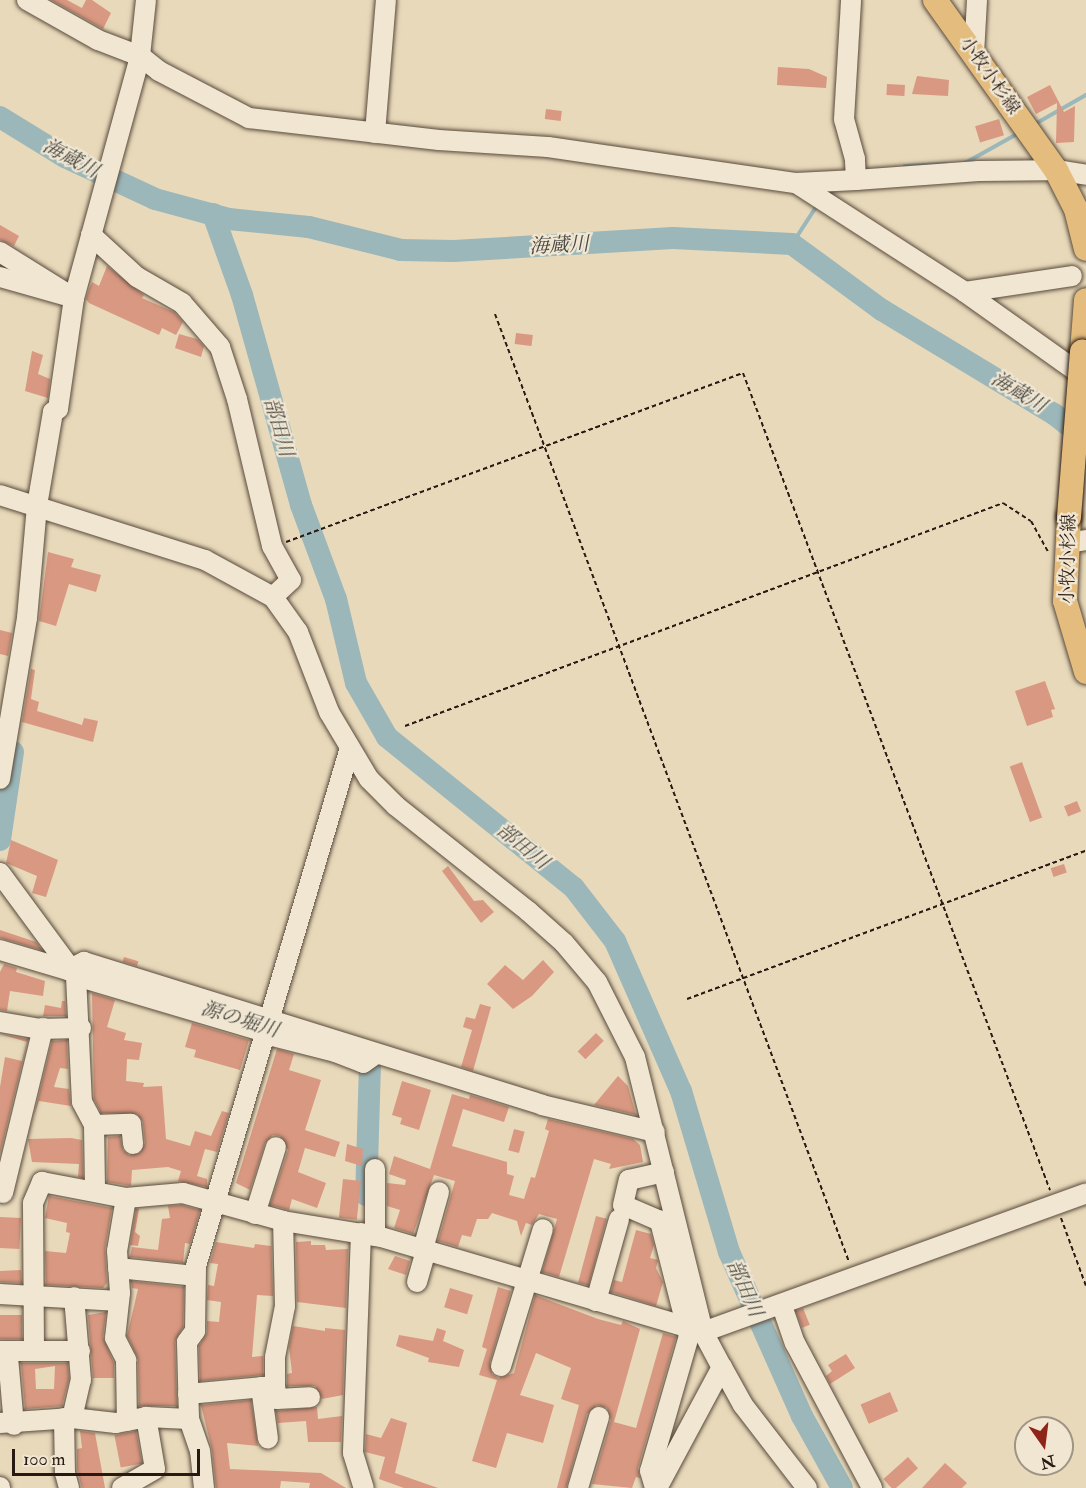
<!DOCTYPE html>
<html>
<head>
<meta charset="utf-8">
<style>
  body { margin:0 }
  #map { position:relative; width:1086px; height:1488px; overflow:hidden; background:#e8d9ba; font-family:"IM FELL Double Pica","Noto Serif JP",serif }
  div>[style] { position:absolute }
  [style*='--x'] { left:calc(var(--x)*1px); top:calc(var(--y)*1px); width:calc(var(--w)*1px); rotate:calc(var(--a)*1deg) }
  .stream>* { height:4px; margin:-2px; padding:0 2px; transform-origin:2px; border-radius:2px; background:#9bb7ba }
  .river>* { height:22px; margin:-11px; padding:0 11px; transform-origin:11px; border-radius:11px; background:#9bb7ba }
  .building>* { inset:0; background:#d99881; transform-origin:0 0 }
  .path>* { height:2px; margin-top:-1px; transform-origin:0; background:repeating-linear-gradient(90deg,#281a12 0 4.5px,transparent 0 7.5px) }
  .roads { filter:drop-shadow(0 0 2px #584a3c) drop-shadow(0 0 2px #584a3c) }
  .minor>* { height:20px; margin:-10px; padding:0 10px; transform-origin:10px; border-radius:10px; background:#f0e6d2 }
  .major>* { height:24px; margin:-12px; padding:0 12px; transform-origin:12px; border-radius:12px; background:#e4bc7d }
  .bridges { filter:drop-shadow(0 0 2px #281a12) drop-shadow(0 0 2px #281a12) }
  .major-bridge>* { height:24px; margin:-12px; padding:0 12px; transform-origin:12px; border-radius:12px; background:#e4bc7d }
  span { translate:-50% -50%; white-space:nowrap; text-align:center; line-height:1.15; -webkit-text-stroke:4.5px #f0e6d2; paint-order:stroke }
  .street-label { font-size:18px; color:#281a12 }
  .water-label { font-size:20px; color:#4a4944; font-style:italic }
  .north { position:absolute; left:1014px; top:1416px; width:60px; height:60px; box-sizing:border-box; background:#f0e6d2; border:2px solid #a09485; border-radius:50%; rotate:166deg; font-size:16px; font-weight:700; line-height:24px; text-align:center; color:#281a12 }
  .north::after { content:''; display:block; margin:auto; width:21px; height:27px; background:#8f2418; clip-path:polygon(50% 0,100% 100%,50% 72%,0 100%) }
  .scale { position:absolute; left:12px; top:1449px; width:188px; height:27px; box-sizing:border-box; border:3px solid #281a12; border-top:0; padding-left:8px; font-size:18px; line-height:21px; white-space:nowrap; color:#281a12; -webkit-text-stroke:4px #f0e6d2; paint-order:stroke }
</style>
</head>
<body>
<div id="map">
  <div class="stream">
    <i style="--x:1035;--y:124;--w:59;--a:-29.6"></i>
    <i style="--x:965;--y:163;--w:60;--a:-29.1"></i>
    <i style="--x:905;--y:166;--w:41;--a:-2.8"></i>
    <i style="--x:792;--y:244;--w:44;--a:-57"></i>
  </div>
  <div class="river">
    <i style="--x:0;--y:117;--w:76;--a:31.6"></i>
    <i style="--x:65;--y:157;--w:99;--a:25"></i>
    <i style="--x:155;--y:199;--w:77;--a:15.1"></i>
    <i style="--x:229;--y:219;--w:80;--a:5.7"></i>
    <i style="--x:309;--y:227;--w:95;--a:14"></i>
    <i style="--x:401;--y:250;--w:53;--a:1.1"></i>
    <i style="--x:454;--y:251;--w:219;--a:-3.4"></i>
    <i style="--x:673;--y:238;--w:119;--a:2.9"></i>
    <i style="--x:792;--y:244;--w:112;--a:36.3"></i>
    <i style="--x:882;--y:310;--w:201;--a:31.2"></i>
    <i style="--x:1054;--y:414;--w:41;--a:38"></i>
    <i style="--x:213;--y:214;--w:86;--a:70.3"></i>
    <i style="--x:242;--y:295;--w:218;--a:74.3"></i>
    <i style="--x:301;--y:505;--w:100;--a:69.6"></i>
    <i style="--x:336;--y:599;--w:86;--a:76.6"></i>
    <i style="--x:356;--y:683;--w:62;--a:60.1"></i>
    <i style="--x:387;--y:737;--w:240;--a:38.9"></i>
    <i style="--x:574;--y:888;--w:67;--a:52.3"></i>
    <i style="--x:615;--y:941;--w:164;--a:66.3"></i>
    <i style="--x:681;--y:1091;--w:168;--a:73.4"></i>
    <i style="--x:729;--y:1252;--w:180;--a:66"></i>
    <i style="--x:802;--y:1416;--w:82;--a:60.9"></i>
    <i style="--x:0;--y:840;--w:89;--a:-81.6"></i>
    <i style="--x:349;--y:1052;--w:16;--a:15"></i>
    <i style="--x:364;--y:1056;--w:10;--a:53"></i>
    <i style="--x:370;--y:1064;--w:131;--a:91.7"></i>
  </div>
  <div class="building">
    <i style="clip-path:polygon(51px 0,67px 0,82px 8px,86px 0,92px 0,111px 13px,103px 29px)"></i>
    <i style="clip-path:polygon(778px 67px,809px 69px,827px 77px,826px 88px,777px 85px)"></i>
    <i style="clip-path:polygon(917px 76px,949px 80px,948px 96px,912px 94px)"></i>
    <i style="left:887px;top:84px;width:18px;height:11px;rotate:3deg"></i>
    <i style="clip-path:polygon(1050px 85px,1064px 112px,1075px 106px,1074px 142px,1056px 143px,1057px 103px,1036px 114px,1027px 97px)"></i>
    <i style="left:546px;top:109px;width:16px;height:10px;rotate:7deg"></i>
    <i style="left:999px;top:119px;width:17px;height:25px;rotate:73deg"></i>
    <i style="clip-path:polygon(0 225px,19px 236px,14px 246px,0 240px)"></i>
    <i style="clip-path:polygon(107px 266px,144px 295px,142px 298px,174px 312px,183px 322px,176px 335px,162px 328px,159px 335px,89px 303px,86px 299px,89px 289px,92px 282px,99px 286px)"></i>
    <i style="left:516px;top:333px;width:17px;height:11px;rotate:7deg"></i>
    <i style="clip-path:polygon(179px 334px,197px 339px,204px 346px,201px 357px,175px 348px)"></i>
    <i style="clip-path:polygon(32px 351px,43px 355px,38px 374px,50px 379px,48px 398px,25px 391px)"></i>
    <i style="clip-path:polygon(48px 552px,74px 559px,71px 567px,101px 575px,96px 592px,69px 584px,56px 626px,39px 621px)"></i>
    <i style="clip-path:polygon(0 630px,12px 633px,8px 656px,0 654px)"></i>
    <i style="clip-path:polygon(31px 669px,35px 670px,31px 699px,39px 702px,37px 711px,82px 725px,84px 718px,98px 721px,93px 742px,22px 722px)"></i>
    <i style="clip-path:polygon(1045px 681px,1055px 709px,1051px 710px,1053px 717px,1027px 726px,1015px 691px)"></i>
    <i style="left:1022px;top:762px;width:59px;height:13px;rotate:70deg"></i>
    <i style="left:1077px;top:801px;width:11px;height:14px;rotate:68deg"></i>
    <i style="clip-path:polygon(11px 840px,58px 860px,46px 897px,32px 893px,37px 876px,6px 863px)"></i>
    <i style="left:1064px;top:864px;width:9px;height:14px;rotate:72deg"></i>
    <i style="clip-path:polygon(448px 866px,474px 901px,483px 900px,494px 912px,481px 923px,442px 871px)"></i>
    <i style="clip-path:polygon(0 930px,36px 942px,42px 950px,0 938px)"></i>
    <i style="left:124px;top:957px;width:15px;height:5px;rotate:16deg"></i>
    <i style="clip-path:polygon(543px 960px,554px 972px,532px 996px,513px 1009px,487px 984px,505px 965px,523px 980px)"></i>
    <i style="clip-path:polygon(4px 964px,17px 968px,16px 972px,45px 981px,43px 996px,10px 991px,7px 1011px,0 1010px,0 972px)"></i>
    <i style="clip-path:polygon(92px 993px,115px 1000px,107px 1027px,126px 1033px,124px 1040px,142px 1043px,139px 1060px,127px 1059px,126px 1081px,144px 1083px,143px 1087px,162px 1086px,166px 1139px,190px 1146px,195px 1131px,211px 1136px,222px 1111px,229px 1113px,217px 1152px,205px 1149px,197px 1176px,207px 1179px,207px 1187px,178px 1181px,181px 1171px,168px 1167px,132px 1170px,131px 1186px,107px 1182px,108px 1137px,120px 1136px,123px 1150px,129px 1155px,140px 1153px,145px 1143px,143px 1122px,137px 1114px,101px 1113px,94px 1099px)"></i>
    <i style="clip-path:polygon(62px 1001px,65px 1001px,66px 1016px,43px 1016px,45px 1005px,61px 1008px)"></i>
    <i style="clip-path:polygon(480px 1004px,491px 1007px,473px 1071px,461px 1067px,472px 1030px,463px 1027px,466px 1017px,475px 1019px)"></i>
    <i style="clip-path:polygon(192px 1023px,249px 1040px,240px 1070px,194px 1057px,196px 1050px,185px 1047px)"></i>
    <i style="left:596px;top:1033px;width:11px;height:26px;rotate:45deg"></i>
    <i style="clip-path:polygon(0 1034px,28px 1039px,0 1154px,0 1087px,5px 1057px,22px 1061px,27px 1042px)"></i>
    <i style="clip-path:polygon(67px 1040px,68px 1069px,60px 1068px,54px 1087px,69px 1089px,71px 1106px,39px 1101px,34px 1115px,52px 1041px)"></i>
    <i style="clip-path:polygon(277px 1049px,294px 1054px,289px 1070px,321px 1080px,305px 1130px,340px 1142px,335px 1157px,305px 1148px,298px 1172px,326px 1183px,317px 1208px,292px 1199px,289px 1210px,270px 1205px,288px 1150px,280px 1136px,273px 1135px,265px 1143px,250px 1190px,236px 1183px)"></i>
    <i style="clip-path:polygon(618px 1076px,628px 1086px,636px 1115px,594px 1105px)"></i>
    <i style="clip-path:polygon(402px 1081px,431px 1090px,419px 1130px,400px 1124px,402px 1118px,392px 1115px)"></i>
    <i style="clip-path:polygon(452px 1094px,469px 1099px,470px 1095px,509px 1107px,504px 1122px,463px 1109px,452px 1146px,507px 1162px,507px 1174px,514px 1176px,509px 1195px,524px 1199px,531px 1177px,535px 1178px,549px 1131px,545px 1129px,548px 1119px,633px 1139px,640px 1145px,643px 1162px,609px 1169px,611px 1164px,594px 1159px,559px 1277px,542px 1272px,557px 1219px,539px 1214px,532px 1225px,526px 1223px,521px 1236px,517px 1221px,492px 1213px,488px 1219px,477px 1219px,471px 1237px,462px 1235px,458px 1247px,438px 1241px,455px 1181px,434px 1175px,413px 1234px,394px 1228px,400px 1210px,387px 1206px,387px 1183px,405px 1185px,406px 1180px,389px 1174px,394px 1156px,430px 1169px)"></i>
    <i style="left:514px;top:1129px;width:11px;height:22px;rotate:15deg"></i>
    <i style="clip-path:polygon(71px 1138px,82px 1140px,83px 1178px,78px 1177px,79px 1164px,32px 1162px,28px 1139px)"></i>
    <i style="clip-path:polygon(347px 1144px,363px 1149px,362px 1166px,345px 1161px)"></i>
    <i style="left:343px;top:1179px;width:18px;height:39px;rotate:6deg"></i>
    <i style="clip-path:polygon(49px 1196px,112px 1208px,105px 1249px,107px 1283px,103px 1288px,46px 1285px,45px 1251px,66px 1253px,70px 1233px,66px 1232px,67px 1223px,45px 1218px)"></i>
    <i style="clip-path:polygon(182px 1205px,200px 1210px,190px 1244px,185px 1243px,183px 1263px,130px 1257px,132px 1247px,158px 1250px,162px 1219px,170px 1218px,168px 1206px)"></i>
    <i style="clip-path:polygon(136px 1209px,139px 1209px,135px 1232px,140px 1236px,138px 1246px,130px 1245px)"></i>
    <i style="left:596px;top:1216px;width:11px;height:69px;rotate:15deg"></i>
    <i style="left:0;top:1217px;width:21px;height:31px;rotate:3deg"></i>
    <i style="clip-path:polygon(636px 1230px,651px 1234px,654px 1245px,650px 1258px,658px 1260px,656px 1268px,663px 1282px,656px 1306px,611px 1292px,614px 1280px,622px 1282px)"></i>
    <i style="clip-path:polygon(271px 1232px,273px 1296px,257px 1295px,252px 1357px,263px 1356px,263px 1375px,200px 1381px,199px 1346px,207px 1332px,207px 1321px,219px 1322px,221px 1302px,207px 1300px,208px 1285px,214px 1286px,218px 1264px,210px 1263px,216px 1242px,254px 1248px,255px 1244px,271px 1246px)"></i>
    <i style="clip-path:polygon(311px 1241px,311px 1245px,325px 1245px,326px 1250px,348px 1249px,346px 1308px,297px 1302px,296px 1242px)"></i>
    <i style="clip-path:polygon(395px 1256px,410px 1261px,406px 1275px,388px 1269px)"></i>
    <i style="clip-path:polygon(21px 1270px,22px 1283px,0 1282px,0 1271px)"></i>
    <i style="clip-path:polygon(131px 1281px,184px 1287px,183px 1327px,175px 1342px,177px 1406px,139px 1406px,138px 1359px,127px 1336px,138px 1289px,132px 1288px)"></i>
    <i style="clip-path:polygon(498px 1287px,511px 1291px,490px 1362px,492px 1374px,498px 1378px,514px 1373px,535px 1295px,598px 1319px,621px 1325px,623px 1321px,640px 1329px,614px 1422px,636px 1428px,663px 1333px,676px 1337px,638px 1468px,640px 1478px,636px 1477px,632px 1488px,592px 1484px,611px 1420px,607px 1408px,597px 1405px,587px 1414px,566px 1488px,557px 1488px,579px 1405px,561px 1399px,571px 1368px,536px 1353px,520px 1395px,554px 1405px,543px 1443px,507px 1433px,496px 1468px,472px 1461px,497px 1380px,479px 1375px,487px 1349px,482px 1347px)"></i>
    <i style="left:450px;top:1288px;width:24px;height:20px;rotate:17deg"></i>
    <i style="left:803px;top:1308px;width:18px;height:8px;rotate:68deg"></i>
    <i style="clip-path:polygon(106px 1312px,103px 1337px,114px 1363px,114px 1378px,93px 1378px,88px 1315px)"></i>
    <i style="left:22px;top:1315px;width:24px;height:22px;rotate:90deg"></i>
    <i style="clip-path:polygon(293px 1326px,325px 1331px,325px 1328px,345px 1330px,343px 1395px,322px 1399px,315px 1386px,287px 1386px,287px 1374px,292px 1373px,289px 1347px)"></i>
    <i style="clip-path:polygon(437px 1328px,446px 1331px,443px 1341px,464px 1350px,459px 1367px,428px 1362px,429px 1358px,396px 1346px,399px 1335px,433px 1341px)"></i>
    <i style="clip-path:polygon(846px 1354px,855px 1368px,830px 1384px,826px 1376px,832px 1371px,828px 1365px)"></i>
    <i style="clip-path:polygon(evenodd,21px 1363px,68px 1363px,69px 1379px,62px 1406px,25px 1409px,21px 1363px,55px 1366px,54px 1389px,36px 1389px,35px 1369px,55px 1366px)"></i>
    <i style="left:890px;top:1392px;width:21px;height:32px;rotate:67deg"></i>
    <i style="clip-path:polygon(251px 1400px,258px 1446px,227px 1443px,230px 1469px,321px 1473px,346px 1488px,309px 1488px,310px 1483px,281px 1481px,280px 1488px,216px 1488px,212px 1450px,201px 1405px)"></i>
    <i style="clip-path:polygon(317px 1407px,318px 1419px,342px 1416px,341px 1442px,308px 1442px,306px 1421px,278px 1423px,276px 1411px)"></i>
    <i style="clip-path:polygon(391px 1418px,407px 1423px,395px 1473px,438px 1488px,404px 1488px,379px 1479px,385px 1457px,365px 1452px,366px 1434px,381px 1438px)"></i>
    <i style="clip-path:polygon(80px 1431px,95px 1433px,105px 1488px,82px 1488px,77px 1469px,77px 1449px,82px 1448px)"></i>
    <i style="left:136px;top:1431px;width:33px;height:22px;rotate:79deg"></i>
    <i style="left:908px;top:1457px;width:15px;height:33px;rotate:48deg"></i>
    <i style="clip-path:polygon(945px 1463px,967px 1483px,962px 1488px,922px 1488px)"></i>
  </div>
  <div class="path">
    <i style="--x:495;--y:314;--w:1012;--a:69.52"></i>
    <i style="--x:286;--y:542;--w:487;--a:-20.3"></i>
    <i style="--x:743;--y:373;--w:873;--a:69.41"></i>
    <i style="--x:405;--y:726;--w:638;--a:-20.45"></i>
    <i style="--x:1003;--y:503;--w:33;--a:33"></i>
    <i style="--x:1031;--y:521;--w:37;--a:61"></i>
    <i style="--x:687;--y:999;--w:426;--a:-20.4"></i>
    <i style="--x:1061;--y:1218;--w:72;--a:69.8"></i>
  </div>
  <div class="roads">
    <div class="minor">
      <i style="--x:27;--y:0;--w:81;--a:29.4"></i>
      <i style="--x:98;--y:40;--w:45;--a:20.9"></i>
      <i style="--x:140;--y:56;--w:24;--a:38"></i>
      <i style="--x:159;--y:71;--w:102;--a:27.6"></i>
      <i style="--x:249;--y:118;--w:191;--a:6.6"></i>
      <i style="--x:439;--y:140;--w:109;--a:3.7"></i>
      <i style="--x:548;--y:147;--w:251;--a:8.3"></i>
      <i style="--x:796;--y:183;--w:60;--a:-2.9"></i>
      <i style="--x:856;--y:180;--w:21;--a:-93"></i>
      <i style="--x:855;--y:159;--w:41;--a:-105.4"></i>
      <i style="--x:844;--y:119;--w:119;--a:-86.6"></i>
      <i style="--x:974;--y:54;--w:54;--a:-86.8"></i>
      <i style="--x:375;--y:133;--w:133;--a:-85.3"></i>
      <i style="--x:856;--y:180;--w:123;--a:-4.2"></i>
      <i style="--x:979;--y:171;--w:77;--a:-0.7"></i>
      <i style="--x:1056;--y:170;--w:30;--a:9"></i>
      <i style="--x:796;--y:183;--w:201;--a:32.8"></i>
      <i style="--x:965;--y:292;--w:148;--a:35.4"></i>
      <i style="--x:91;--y:235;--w:62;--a:42.4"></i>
      <i style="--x:137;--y:277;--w:52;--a:30"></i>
      <i style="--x:182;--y:303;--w:58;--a:49.2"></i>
      <i style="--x:220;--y:347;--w:55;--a:71.9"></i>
      <i style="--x:237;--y:399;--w:151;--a:76.6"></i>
      <i style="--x:272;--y:546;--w:39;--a:61"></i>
      <i style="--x:291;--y:580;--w:25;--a:137"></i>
      <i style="--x:0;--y:252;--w:87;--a:31.9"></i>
      <i style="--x:74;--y:298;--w:251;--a:-74.7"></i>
      <i style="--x:140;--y:56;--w:56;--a:-83.9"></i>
      <i style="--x:0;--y:277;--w:77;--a:15.8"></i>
      <i style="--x:74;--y:298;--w:112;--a:98.2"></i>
      <i style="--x:58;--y:409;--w:6;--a:149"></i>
      <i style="--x:53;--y:412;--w:95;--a:99.7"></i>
      <i style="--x:37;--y:506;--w:112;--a:95.1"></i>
      <i style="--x:27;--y:618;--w:163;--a:99.5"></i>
      <i style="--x:965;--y:292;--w:108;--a:-8.5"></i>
      <i style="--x:0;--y:495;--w:215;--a:17.6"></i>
      <i style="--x:205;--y:560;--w:77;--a:28.6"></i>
      <i style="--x:273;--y:597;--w:43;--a:54.5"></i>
      <i style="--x:298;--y:632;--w:86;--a:68.8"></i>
      <i style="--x:329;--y:712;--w:78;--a:59.2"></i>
      <i style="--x:369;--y:779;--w:38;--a:45"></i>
      <i style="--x:396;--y:806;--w:169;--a:38.5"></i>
      <i style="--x:528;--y:911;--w:48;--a:41.6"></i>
      <i style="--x:564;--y:943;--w:51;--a:49.8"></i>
      <i style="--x:597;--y:982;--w:84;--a:63.1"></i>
      <i style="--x:635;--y:1057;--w:283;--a:76.1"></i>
      <i style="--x:703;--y:1332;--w:40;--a:62"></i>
      <i style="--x:722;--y:1367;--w:137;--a:118.2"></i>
      <i style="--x:1067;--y:543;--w:19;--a:-9"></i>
      <i style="--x:0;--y:873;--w:128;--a:53.6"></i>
      <i style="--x:76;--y:976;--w:126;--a:87.3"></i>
      <i style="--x:82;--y:1102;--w:26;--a:62"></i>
      <i style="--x:94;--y:1125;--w:65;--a:89.1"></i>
      <i style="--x:0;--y:950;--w:71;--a:16.4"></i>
      <i style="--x:68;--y:970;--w:18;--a:-27"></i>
      <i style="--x:84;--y:962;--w:480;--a:17.3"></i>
      <i style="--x:542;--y:1105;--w:116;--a:13.4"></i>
      <i style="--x:76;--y:976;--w:197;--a:16.5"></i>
      <i style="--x:0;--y:1022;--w:40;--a:10"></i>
      <i style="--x:39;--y:1029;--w:42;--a:-1.4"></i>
      <i style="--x:265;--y:1034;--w:72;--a:14.4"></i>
      <i style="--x:335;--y:1052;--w:30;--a:21"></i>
      <i style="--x:363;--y:1063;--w:16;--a:-35"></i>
      <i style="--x:94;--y:1125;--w:37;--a:-2"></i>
      <i style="--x:131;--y:1124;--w:20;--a:84"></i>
      <i style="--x:3;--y:1193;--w:170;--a:-76.4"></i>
      <i style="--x:126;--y:1198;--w:54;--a:99.6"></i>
      <i style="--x:117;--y:1251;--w:42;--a:85.9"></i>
      <i style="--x:120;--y:1293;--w:45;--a:96.3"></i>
      <i style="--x:115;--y:1338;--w:25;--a:63"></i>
      <i style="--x:126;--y:1360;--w:61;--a:89.1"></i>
      <i style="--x:255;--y:1214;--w:70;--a:-72.6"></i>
      <i style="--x:361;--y:1233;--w:220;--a:92.1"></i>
      <i style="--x:353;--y:1453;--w:37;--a:73"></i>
      <i style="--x:375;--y:1236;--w:67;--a:-90"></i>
      <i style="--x:423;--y:1249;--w:59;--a:-74.3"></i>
      <i style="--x:118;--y:1268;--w:77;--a:5.9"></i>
      <i style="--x:417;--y:1282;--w:33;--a:-74"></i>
      <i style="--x:0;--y:1294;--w:119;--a:3.4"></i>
      <i style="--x:596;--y:1301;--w:85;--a:-74.3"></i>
      <i style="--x:782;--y:1306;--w:39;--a:71"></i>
      <i style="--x:795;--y:1343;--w:164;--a:62"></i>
      <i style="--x:703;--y:1332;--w:407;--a:-19.9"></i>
      <i style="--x:34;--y:1350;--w:147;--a:-90.4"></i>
      <i style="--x:33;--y:1203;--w:23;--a:-67"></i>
      <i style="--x:42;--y:1182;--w:86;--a:10.8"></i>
      <i style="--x:126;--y:1198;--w:57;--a:-5"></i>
      <i style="--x:183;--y:1193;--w:104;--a:15.6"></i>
      <i style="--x:283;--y:1221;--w:99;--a:9.3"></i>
      <i style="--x:381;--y:1237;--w:318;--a:16.4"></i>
      <i style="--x:0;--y:1351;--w:80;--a:0"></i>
      <i style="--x:8;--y:1357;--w:68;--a:85"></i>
      <i style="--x:501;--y:1366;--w:143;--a:-73"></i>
      <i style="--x:722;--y:1367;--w:43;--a:61.1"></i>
      <i style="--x:743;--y:1405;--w:105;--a:52.4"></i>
      <i style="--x:275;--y:1386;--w:13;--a:81"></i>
      <i style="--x:277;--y:1399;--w:33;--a:-3"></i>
      <i style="--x:261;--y:1387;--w:52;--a:82.3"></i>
      <i style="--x:188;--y:1394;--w:87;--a:-5.3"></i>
      <i style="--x:275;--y:1386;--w:29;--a:-90"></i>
      <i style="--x:275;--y:1357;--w:52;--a:-78.9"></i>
      <i style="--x:285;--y:1306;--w:85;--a:-91.3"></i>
      <i style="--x:64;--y:1418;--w:55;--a:89"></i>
      <i style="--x:65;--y:1473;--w:16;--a:75"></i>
      <i style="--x:72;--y:1418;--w:39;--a:-77"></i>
      <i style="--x:81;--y:1380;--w:83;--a:-94.8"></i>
      <i style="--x:0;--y:1423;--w:72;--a:-4"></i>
      <i style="--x:72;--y:1418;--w:44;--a:6.5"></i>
      <i style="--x:116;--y:1423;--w:31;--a:-11"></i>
      <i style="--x:146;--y:1417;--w:43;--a:2.7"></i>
      <i style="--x:0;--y:1487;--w:1;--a:90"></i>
      <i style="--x:122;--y:1488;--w:38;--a:-30"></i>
      <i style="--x:155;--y:1469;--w:53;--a:-99.8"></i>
      <i style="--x:204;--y:1488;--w:37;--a:-96"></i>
      <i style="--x:200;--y:1451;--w:34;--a:-109"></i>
      <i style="--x:189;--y:1419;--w:77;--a:-91.5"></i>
      <i style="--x:187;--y:1342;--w:14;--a:-54"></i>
      <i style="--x:195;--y:1331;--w:65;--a:-89.1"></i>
      <i style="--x:196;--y:1266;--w:537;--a:-73.45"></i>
      <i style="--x:578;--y:1488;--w:74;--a:-73.5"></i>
      <i style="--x:655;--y:1488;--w:18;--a:-106"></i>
      <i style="--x:650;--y:1471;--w:141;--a:-73.9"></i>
      <i style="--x:689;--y:1336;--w:119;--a:-104.2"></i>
      <i style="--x:660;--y:1221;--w:40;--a:-156.6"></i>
      <i style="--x:623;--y:1205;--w:26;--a:-77"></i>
      <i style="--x:629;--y:1180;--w:36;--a:-13"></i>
    </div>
    <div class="major">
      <i style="--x:935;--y:0;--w:209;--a:54.6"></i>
      <i style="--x:1056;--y:170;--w:44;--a:62.9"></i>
      <i style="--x:1076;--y:209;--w:41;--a:76"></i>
      <i style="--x:1082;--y:352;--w:52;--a:-85.6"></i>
      <i style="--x:1069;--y:517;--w:84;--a:92.7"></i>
      <i style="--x:1065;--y:601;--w:74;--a:73.5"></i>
    </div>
  </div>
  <div class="bridges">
    <div class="major-bridge">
      <i style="--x:1069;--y:517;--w:166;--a:-85.5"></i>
    </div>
  </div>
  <div class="street-label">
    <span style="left:989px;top:76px;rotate:55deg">小牧小杉線</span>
    <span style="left:1069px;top:559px;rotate:-89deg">小牧小杉線</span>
  </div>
  <div class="water-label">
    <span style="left:71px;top:158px;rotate:28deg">海蔵川</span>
    <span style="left:559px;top:245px;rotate:-3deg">海蔵川</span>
    <span style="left:1019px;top:392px;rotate:31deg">海蔵川</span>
    <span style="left:279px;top:427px;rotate:74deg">部田川</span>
    <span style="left:523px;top:846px;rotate:39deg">部田川</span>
    <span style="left:240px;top:1019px;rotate:17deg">源の堀川</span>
    <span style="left:745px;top:1288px;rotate:66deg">部田川</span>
  </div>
  <div class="north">N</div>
  <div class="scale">100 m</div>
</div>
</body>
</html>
